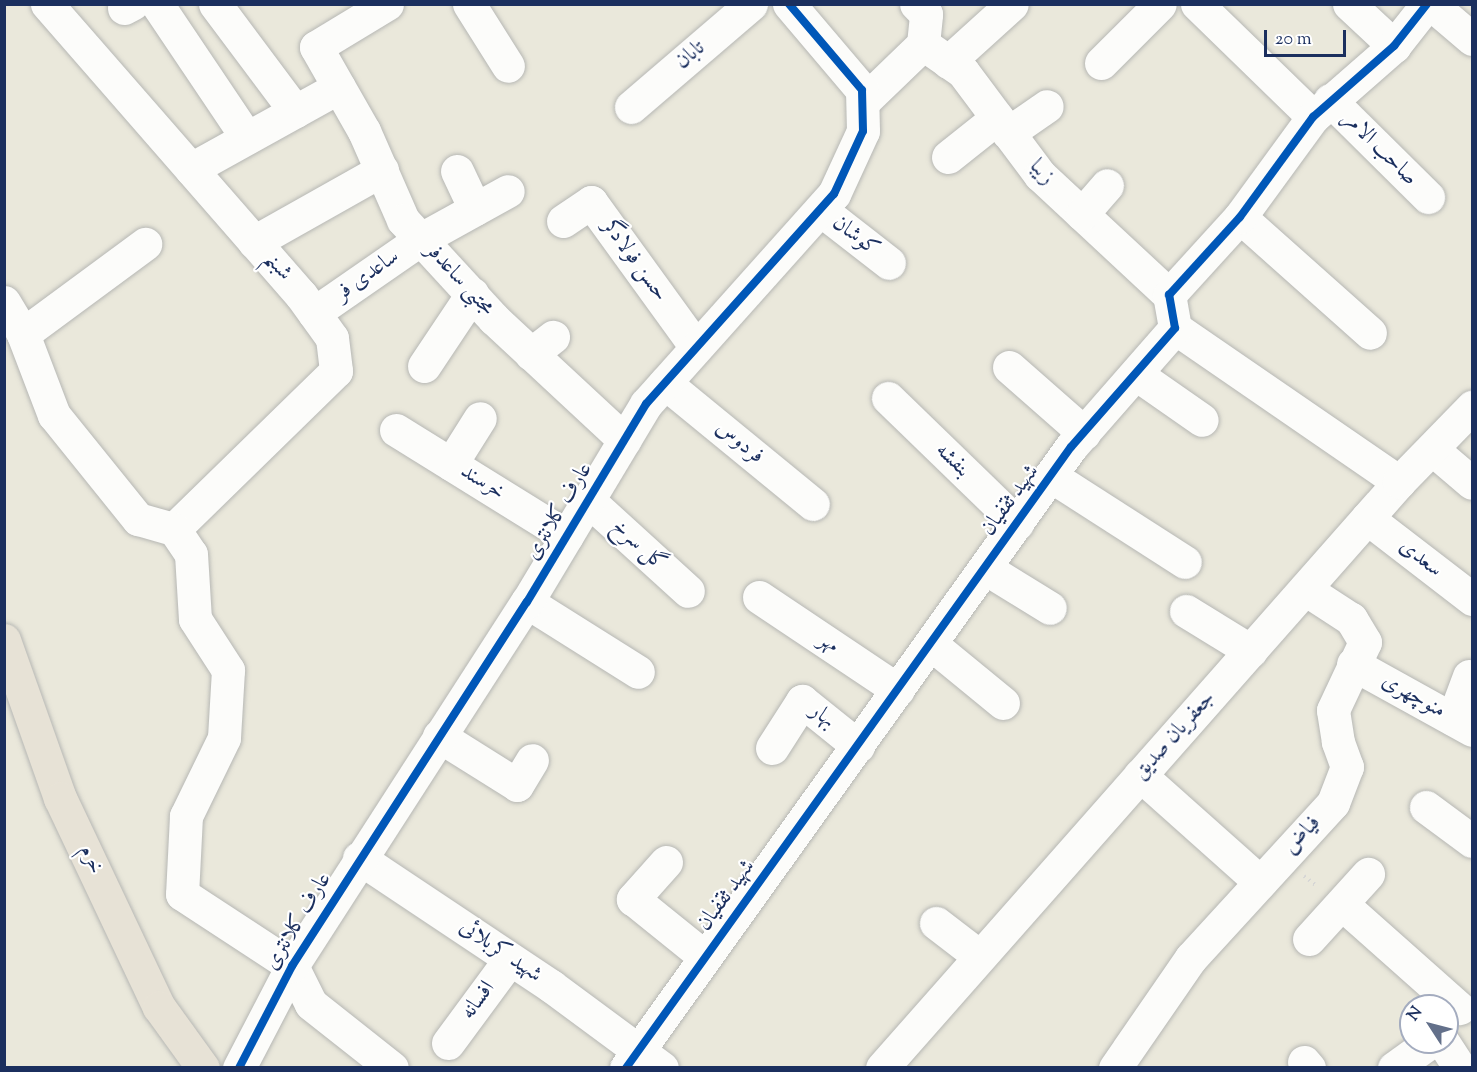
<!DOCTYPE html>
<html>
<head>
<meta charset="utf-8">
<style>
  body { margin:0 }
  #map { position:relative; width:1477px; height:1072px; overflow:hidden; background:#eae8db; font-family:"Sorts Mill Goudy",Amiri,serif }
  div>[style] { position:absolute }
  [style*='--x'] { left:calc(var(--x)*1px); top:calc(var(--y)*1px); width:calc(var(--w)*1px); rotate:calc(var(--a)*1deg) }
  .path>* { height:4px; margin-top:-2px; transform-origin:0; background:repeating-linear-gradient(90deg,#d6d6d5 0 1.5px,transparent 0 6px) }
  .roads { filter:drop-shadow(0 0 2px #b6b7b4) drop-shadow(0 0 2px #b6b7b4) }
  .minor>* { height:33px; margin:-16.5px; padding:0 16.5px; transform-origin:16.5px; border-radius:16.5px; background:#fcfcfa }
  .major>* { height:33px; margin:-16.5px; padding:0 16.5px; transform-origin:16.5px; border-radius:16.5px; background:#e7e2d6 }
  .cycleway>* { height:8px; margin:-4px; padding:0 4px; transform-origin:4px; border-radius:4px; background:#0057b8 }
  span { translate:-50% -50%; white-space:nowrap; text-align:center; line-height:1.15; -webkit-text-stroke:4.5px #fff; paint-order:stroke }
  .street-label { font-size:22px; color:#1b2f5e }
  .frame { position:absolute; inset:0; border:6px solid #1b2f5e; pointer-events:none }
  .north { position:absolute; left:1399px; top:994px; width:60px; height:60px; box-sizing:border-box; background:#fff; border:2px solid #a4acbf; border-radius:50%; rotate:306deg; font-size:16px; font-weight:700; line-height:24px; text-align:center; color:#1b2f5e }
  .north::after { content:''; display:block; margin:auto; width:21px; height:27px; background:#63708a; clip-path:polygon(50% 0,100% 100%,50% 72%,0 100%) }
  .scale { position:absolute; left:1264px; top:30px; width:82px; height:27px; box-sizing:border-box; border:3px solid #1b2f5e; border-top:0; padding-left:8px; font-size:18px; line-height:21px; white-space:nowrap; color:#1b2f5e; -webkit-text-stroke:4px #fff; paint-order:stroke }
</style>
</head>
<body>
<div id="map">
  <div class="path">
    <i style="--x:1304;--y:876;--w:16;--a:38"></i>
  </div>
  <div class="roads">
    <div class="minor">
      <i style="--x:47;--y:4;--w:386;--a:48.9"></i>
      <i style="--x:301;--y:295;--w:53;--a:54.2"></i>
      <i style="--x:332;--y:338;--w:33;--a:83"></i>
      <i style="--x:336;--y:371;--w:226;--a:135.7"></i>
      <i style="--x:157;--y:4;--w:161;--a:56.1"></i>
      <i style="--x:215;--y:4;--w:134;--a:53.2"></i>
      <i style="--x:387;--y:4;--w:83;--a:148.8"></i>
      <i style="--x:316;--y:47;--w:97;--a:60.3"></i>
      <i style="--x:364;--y:131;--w:97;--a:66.3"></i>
      <i style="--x:403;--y:220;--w:134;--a:47.4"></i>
      <i style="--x:494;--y:319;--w:178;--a:42.9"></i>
      <i style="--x:469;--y:4;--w:73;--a:57.8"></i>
      <i style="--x:1197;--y:4;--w:162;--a:44.2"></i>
      <i style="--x:1349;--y:4;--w:62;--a:43"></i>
      <i style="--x:1431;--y:4;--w:54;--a:40.5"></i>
      <i style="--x:124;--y:8;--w:9;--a:-27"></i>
      <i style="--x:923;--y:44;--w:49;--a:35"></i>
      <i style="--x:963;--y:72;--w:129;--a:53.2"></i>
      <i style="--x:1040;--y:175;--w:176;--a:42.9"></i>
      <i style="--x:948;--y:62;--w:86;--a:-42.2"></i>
      <i style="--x:1101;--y:63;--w:83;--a:-45"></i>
      <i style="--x:1330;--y:100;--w:138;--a:44.7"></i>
      <i style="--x:863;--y:102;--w:83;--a:-44"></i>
      <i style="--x:923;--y:44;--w:30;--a:-84"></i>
      <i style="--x:926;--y:14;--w:14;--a:-135"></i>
      <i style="--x:631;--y:107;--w:158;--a:-40.6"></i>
      <i style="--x:1008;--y:133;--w:47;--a:-34.7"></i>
      <i style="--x:948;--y:157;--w:63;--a:-38.5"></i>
      <i style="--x:191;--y:169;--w:169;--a:-29"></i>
      <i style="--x:457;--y:171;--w:42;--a:64.7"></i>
      <i style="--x:821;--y:210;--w:86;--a:37.9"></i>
      <i style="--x:1082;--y:214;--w:38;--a:-49"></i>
      <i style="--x:1240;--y:217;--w:174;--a:41.7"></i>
      <i style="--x:563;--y:221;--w:34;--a:-34"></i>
      <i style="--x:591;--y:202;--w:179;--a:54.1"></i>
      <i style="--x:254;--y:242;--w:147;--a:-29.4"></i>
      <i style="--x:4;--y:302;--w:37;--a:59"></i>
      <i style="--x:23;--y:334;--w:87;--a:69.1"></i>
      <i style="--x:54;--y:415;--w:134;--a:51.1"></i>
      <i style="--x:138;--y:519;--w:37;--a:16"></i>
      <i style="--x:174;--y:529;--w:30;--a:56"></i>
      <i style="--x:191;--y:554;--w:65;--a:86.5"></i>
      <i style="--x:195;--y:619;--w:61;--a:57.1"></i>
      <i style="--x:228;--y:670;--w:68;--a:93.4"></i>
      <i style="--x:224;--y:738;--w:87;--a:116"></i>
      <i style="--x:186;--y:816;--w:78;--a:92.9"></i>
      <i style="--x:182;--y:894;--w:131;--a:33.2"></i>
      <i style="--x:292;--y:966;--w:42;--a:63.4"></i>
      <i style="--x:311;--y:1004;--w:103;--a:38.3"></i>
      <i style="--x:314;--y:313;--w:130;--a:-34.7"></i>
      <i style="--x:421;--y:239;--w:99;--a:-28.9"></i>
      <i style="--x:1175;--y:328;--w:272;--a:34.5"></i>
      <i style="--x:23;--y:334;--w:152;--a:-36.4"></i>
      <i style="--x:531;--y:354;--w:28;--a:-38"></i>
      <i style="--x:424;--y:366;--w:87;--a:-56.3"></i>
      <i style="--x:1009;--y:367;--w:100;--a:41.3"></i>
      <i style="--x:1136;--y:374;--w:80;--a:34.9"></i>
      <i style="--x:665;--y:383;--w:191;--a:39.3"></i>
      <i style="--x:888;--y:398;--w:180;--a:44.1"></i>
      <i style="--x:396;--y:430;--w:201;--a:31.8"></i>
      <i style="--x:1432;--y:449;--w:52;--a:40.4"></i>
      <i style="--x:451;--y:464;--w:54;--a:-57.8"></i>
      <i style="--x:1051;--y:476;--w:159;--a:32.7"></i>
      <i style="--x:588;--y:500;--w:135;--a:42.3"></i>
      <i style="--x:1367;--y:518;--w:133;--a:37.6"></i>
      <i style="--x:985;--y:568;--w:76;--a:31.6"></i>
      <i style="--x:759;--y:597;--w:167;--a:33.8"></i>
      <i style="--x:527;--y:602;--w:131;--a:32.2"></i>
      <i style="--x:1186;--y:611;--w:76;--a:31.6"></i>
      <i style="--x:931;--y:644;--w:93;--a:39.3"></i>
      <i style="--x:1353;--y:664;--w:136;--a:29"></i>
      <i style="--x:1453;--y:719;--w:46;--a:-69.6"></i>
      <i style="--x:439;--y:736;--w:92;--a:32.1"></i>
      <i style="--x:517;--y:785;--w:29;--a:-59"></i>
      <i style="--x:772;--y:748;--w:56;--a:-57.4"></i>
      <i style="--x:802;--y:701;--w:72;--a:38.8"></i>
      <i style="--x:1140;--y:775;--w:161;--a:41.7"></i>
      <i style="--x:1426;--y:807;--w:57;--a:36.5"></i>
      <i style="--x:359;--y:858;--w:231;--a:33.7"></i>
      <i style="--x:551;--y:986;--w:138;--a:36.5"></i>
      <i style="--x:666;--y:862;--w:50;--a:131.7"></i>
      <i style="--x:633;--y:899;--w:92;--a:38.9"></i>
      <i style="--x:1342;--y:904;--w:157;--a:41.6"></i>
      <i style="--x:936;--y:923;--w:54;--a:37.5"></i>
      <i style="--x:1309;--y:939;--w:88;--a:-47.8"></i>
      <i style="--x:1443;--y:1042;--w:31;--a:57"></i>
      <i style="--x:448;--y:1043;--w:104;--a:-53.6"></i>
      <i style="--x:1304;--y:1062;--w:8;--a:50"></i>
      <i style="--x:239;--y:1068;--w:115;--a:-62.5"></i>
      <i style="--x:292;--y:966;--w:433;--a:-57.2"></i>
      <i style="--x:527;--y:602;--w:231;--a:-59"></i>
      <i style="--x:646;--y:404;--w:282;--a:-48.2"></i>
      <i style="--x:834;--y:194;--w:69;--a:-65.3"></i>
      <i style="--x:863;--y:131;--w:41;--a:-91.4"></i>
      <i style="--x:862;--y:90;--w:113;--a:-130.3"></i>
      <i style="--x:626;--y:1068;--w:764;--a:-54.38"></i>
      <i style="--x:1071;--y:447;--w:158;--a:-48.8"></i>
      <i style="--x:1175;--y:328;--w:34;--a:-100"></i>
      <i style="--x:1169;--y:295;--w:105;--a:-47.7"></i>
      <i style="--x:1240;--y:217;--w:124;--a:-53.9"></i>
      <i style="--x:1313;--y:117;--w:108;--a:-41.2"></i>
      <i style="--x:1394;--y:46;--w:53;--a:-51.8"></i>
      <i style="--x:882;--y:1068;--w:781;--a:-48.58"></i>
      <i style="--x:1399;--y:482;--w:105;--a:-45.8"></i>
      <i style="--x:1115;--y:1068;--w:134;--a:-55.4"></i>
      <i style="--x:1191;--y:958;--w:210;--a:-47.5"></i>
      <i style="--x:1333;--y:803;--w:39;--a:-69"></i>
      <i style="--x:1347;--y:767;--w:27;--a:-110"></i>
      <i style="--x:1338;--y:742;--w:32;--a:-99"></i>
      <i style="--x:1333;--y:710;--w:75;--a:-64.8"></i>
      <i style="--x:1365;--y:642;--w:27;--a:-121"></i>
      <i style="--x:1351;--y:619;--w:55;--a:-146.9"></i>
      <i style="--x:1394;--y:1068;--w:44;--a:-35.8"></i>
    </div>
    <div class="major">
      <i style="--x:4;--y:640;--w:168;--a:70.5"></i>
      <i style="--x:60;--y:798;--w:231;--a:64.7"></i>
      <i style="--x:159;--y:1007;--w:75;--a:54.2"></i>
    </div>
  </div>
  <div class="cycleway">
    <i style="--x:239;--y:1068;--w:115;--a:-62.5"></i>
    <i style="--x:292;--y:966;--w:433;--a:-57.2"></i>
    <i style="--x:527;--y:602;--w:231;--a:-59"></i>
    <i style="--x:646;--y:404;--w:282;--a:-48.2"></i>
    <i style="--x:834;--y:194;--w:69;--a:-65.3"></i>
    <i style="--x:863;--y:131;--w:41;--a:-91.4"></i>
    <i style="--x:862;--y:90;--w:113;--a:-130.3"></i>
    <i style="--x:626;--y:1068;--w:764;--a:-54.38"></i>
    <i style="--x:1071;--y:447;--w:158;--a:-48.8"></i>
    <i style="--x:1175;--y:328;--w:34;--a:-100"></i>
    <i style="--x:1169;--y:295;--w:105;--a:-47.7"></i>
    <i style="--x:1240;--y:217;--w:124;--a:-53.9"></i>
    <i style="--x:1313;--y:117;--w:108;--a:-41.2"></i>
    <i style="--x:1394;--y:46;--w:53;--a:-51.8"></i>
  </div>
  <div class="street-label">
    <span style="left:691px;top:56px;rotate:-40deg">تابان</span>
    <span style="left:1379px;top:149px;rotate:45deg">صاحب الامر</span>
    <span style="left:1041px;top:173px;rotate:48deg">زیبا</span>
    <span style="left:855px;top:237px;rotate:37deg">کوشان</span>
    <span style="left:634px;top:261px;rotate:54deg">حسن فولادگر</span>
    <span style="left:277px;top:267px;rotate:49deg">شبنم</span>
    <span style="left:368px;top:276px;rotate:-35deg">ساعدی فر</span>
    <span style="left:459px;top:280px;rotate:47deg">مجتبی ساعدفر</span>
    <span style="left:739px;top:443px;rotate:39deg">فردوس</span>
    <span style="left:952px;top:461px;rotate:44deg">بنفشه</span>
    <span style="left:482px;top:483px;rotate:32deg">خرسند</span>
    <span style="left:1011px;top:501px;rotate:-54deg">شهید ثقفیان</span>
    <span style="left:560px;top:512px;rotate:-59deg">عارف کلانتری</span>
    <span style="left:638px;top:546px;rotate:42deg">گل سرخ</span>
    <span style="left:1420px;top:559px;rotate:38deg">سعدی</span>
    <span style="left:828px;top:644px;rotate:34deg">مهر</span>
    <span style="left:1413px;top:697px;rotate:29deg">منوچهری</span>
    <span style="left:822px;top:717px;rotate:38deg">بهار</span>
    <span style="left:1175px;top:736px;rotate:-48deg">جعفریان صدیق</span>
    <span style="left:1303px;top:836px;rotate:-48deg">فیاض</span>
    <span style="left:90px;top:860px;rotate:64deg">خرم</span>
    <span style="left:727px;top:896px;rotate:-54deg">شهید ثقفیان</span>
    <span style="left:299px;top:922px;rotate:-59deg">عارف کلانتری</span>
    <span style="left:500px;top:952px;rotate:34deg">شهید کربلائی</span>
    <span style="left:479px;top:1001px;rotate:-54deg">افسانه</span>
  </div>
  <div class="frame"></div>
  <div class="north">N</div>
  <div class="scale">20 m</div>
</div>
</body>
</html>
